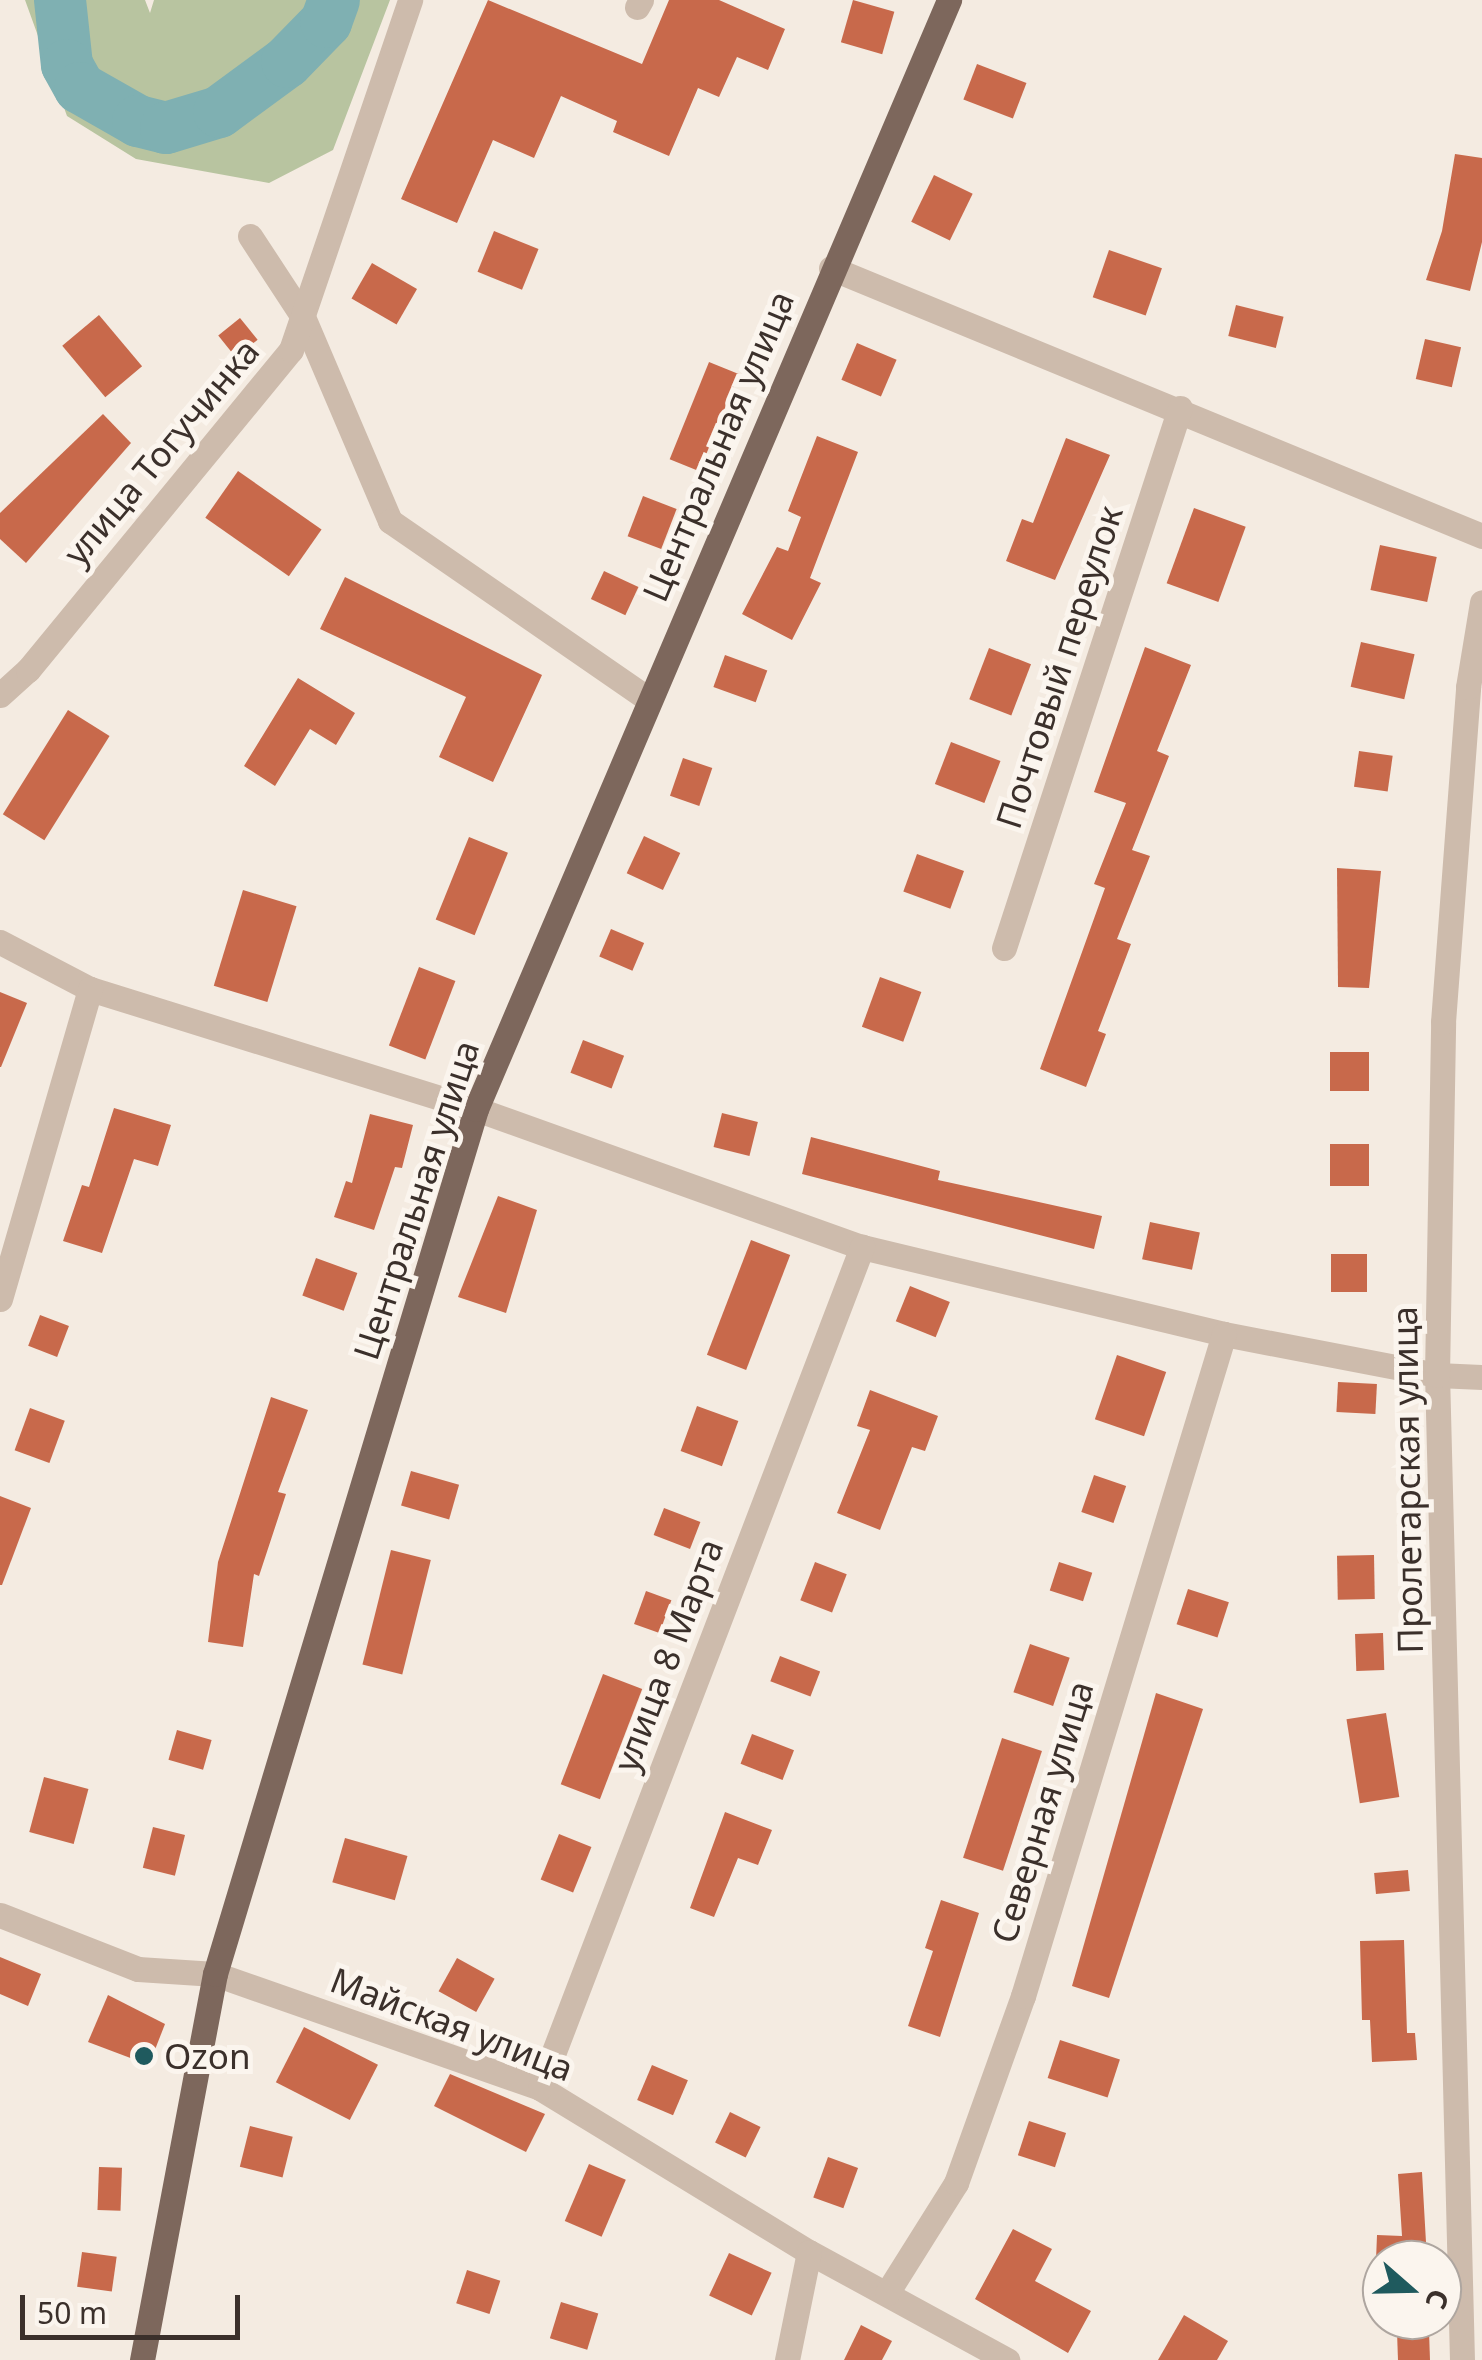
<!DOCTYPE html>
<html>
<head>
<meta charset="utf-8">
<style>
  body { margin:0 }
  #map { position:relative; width:1482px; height:2360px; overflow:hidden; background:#f4ebe1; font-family:"Noto Sans",sans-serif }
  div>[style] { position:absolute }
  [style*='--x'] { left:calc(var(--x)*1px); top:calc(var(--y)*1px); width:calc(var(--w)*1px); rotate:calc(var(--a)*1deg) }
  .green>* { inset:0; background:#b8c4a0 }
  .river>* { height:52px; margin:-26px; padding:0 26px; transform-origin:26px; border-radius:26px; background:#7fb0b2 }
  .building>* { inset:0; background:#c8694b; transform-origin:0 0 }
  .minor>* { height:25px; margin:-12.5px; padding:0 12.5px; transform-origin:12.5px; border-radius:12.5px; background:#cdbbac }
  .major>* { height:25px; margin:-12.5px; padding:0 12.5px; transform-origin:12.5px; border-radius:12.5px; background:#7d675c }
  .dots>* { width:28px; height:28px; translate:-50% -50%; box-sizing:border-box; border:5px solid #fbf5ee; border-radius:50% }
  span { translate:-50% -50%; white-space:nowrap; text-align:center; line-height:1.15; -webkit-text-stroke:10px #fbf5ee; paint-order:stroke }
  .street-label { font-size:35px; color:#3b302b }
  .poi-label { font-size:35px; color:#3b302b }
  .left { translate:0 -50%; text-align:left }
  .north { position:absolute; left:1362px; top:2240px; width:100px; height:100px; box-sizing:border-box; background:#fbf5ee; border:2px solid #aea6a0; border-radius:50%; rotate:110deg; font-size:28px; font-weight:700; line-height:40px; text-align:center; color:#3b302b }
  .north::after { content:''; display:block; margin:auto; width:35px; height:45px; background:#1f5a5e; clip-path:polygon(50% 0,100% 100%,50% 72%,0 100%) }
  .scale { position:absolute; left:20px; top:2295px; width:220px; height:45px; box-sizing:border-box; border:5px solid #3b302b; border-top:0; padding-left:12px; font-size:30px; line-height:35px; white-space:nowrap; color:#3b302b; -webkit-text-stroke:8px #fbf5ee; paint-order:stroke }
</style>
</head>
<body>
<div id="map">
  <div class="green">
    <i style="clip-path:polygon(25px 0,145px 0,150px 13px,154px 0,390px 0,333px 150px,269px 183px,136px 159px,67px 116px)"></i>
  </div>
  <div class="river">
    <i style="--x:60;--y:0;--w:65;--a:83.9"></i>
    <i style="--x:67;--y:65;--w:26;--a:61"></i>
    <i style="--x:80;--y:88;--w:67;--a:29.6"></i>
    <i style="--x:138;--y:121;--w:29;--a:14"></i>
    <i style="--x:166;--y:128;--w:55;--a:-16.8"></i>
    <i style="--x:219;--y:112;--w:84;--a:-36.3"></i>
    <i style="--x:287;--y:62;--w:56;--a:-45.7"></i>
    <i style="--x:326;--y:22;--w:23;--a:-70"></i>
  </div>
  <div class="building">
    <i style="clip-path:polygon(488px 0,642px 64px,669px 0,719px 0,785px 29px,768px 70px,737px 57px,719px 97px,698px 88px,669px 156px,613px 132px,617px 121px,561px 96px,534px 158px,493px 140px,457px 223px,401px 199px)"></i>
    <i style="left:853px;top:0;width:43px;height:44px;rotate:16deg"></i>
    <i style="left:977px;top:64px;width:53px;height:38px;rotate:21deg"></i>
    <i style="clip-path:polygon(1455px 154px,1482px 158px,1482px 242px,1470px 291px,1426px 280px,1442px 231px)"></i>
    <i style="left:934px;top:175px;width:43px;height:52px;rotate:26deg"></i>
    <i style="left:494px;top:231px;width:48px;height:44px;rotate:22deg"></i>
    <i style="left:1109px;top:250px;width:56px;height:50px;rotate:19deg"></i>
    <i style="left:372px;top:263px;width:52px;height:41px;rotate:30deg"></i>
    <i style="left:1236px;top:305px;width:49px;height:32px;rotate:14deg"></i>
    <i style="left:99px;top:315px;width:67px;height:48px;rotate:50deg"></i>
    <i style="left:240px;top:318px;width:28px;height:28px;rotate:51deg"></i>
    <i style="left:1425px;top:339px;width:37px;height:41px;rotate:13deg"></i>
    <i style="left:857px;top:343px;width:43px;height:40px;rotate:23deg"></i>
    <i style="left:709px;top:362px;width:32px;height:105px;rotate:22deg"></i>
    <i style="clip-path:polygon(103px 414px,131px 443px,26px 563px,0 539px,0 513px)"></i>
    <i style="clip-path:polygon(817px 436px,858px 452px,810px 578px,821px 583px,792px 640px,742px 614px,777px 547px,788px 551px,801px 517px,788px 511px)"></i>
    <i style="clip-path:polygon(1066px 438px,1110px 455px,1055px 580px,1006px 561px,1022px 519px,1033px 523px)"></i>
    <i style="left:238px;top:471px;width:102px;height:57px;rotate:35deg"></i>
    <i style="left:643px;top:496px;width:36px;height:43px;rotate:21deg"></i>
    <i style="left:1194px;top:508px;width:55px;height:80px;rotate:20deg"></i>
    <i style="left:1380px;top:545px;width:58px;height:46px;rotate:12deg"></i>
    <i style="left:604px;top:571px;width:38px;height:31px;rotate:25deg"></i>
    <i style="clip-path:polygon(345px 577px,542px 675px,493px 782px,439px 757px,466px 697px,320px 629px)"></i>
    <i style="left:1361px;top:642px;width:55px;height:46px;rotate:13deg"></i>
    <i style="clip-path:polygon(1145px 647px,1191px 665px,1157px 751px,1169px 756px,1132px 850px,1150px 856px,1117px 939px,1131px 944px,1098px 1031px,1106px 1034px,1086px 1087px,1040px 1069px,1105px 888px,1094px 884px,1126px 803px,1094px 792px)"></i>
    <i style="left:989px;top:648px;width:45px;height:55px;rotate:21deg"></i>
    <i style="left:725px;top:655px;width:45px;height:34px;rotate:20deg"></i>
    <i style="clip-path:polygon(298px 678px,355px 713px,336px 745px,310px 729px,275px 786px,244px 766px)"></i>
    <i style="left:68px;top:710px;width:49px;height:123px;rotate:32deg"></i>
    <i style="left:951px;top:742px;width:53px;height:45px;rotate:21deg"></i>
    <i style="left:1359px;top:751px;width:34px;height:36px;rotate:8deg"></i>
    <i style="left:683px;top:758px;width:31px;height:40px;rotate:19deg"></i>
    <i style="left:644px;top:836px;width:40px;height:41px;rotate:25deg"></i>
    <i style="left:469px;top:837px;width:42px;height:89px;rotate:22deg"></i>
    <i style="left:917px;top:854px;width:50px;height:40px;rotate:20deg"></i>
    <i style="clip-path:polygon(1337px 868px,1381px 871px,1369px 988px,1338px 987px)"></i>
    <i style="left:243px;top:890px;width:56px;height:100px;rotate:17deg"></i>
    <i style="left:611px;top:929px;width:36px;height:30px;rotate:23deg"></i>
    <i style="left:419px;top:967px;width:39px;height:84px;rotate:21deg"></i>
    <i style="left:880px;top:977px;width:44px;height:53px;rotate:20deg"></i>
    <i style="clip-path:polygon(0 992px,27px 1003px,1px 1067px,0 1067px)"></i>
    <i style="left:583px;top:1040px;width:44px;height:35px;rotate:21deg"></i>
    <i style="left:1330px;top:1052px;width:39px;height:39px"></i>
    <i style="clip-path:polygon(114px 1108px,171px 1125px,158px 1166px,134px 1159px,102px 1253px,63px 1241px,82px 1185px,89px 1187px)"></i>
    <i style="left:722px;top:1113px;width:37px;height:35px;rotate:14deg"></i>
    <i style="clip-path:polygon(370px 1114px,413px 1125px,402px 1168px,395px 1167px,374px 1230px,334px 1217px,346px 1181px,352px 1183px)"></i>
    <i style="clip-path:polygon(811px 1137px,940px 1171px,938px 1180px,1102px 1216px,1094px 1249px,802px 1174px)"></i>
    <i style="left:1330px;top:1144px;width:39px;height:42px"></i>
    <i style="clip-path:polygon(498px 1196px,537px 1210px,506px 1313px,458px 1297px)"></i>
    <i style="left:1150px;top:1222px;width:51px;height:38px;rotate:12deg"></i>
    <i style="left:751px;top:1240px;width:42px;height:123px;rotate:21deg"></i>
    <i style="left:1331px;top:1254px;width:36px;height:38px"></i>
    <i style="left:316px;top:1258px;width:44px;height:40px;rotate:20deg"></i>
    <i style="left:910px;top:1286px;width:43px;height:38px;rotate:22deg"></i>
    <i style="left:40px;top:1315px;width:31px;height:33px;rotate:21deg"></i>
    <i style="left:1117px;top:1355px;width:52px;height:68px;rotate:19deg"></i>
    <i style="left:1338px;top:1382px;width:39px;height:30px;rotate:3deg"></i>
    <i style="clip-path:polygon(870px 1390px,938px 1416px,925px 1451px,912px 1447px,880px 1530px,837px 1513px,870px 1430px,857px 1426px)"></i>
    <i style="clip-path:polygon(271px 1397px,308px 1410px,278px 1492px,286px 1494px,259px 1576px,254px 1574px,243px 1647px,208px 1642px,218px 1562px)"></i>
    <i style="left:697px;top:1406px;width:44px;height:48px;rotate:20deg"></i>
    <i style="left:30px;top:1408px;width:37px;height:45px;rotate:20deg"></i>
    <i style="left:411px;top:1471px;width:50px;height:36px;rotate:16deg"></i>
    <i style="left:1094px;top:1475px;width:34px;height:39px;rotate:19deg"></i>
    <i style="clip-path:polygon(0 1496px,31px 1508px,2px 1585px,0 1585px)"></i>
    <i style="left:664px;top:1508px;width:39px;height:29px;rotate:21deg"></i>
    <i style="left:391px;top:1550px;width:41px;height:118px;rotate:14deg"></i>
    <i style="left:1374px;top:1555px;width:44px;height:37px;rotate:89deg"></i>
    <i style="left:815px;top:1562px;width:34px;height:41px;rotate:21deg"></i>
    <i style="left:1059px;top:1562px;width:35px;height:30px;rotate:18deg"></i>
    <i style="left:1188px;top:1589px;width:43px;height:37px;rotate:18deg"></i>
    <i style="left:646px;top:1591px;width:27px;height:35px;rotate:20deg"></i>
    <i style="left:1383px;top:1633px;width:37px;height:28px;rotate:88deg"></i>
    <i style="left:1030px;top:1644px;width:42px;height:51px;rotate:19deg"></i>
    <i style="left:780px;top:1656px;width:43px;height:27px;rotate:21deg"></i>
    <i style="left:603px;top:1674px;width:42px;height:118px;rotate:21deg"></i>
    <i style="clip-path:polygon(1156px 1693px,1203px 1709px,1109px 1998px,1072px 1986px)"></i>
    <i style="left:1386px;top:1713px;width:85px;height:40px;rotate:81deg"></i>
    <i style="left:177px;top:1730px;width:36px;height:31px;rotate:16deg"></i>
    <i style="left:752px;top:1734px;width:45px;height:32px;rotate:21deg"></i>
    <i style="left:1002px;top:1738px;width:42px;height:126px;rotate:18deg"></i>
    <i style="left:44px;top:1777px;width:46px;height:57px;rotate:15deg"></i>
    <i style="clip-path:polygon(725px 1812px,772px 1830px,758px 1865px,738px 1858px,714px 1917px,690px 1908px)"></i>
    <i style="left:153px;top:1827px;width:33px;height:42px;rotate:14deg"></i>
    <i style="left:559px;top:1834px;width:35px;height:49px;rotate:22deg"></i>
    <i style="left:345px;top:1838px;width:65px;height:46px;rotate:16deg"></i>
    <i style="left:1408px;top:1870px;width:21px;height:34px;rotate:85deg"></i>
    <i style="clip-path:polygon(941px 1900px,979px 1913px,940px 2037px,908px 2026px,933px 1951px,925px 1948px)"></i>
    <i style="clip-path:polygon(1404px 1940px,1407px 2033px,1415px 2033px,1417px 2060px,1372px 2062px,1370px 2020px,1362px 2020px,1360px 1941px)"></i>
    <i style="clip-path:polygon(0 1957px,41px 1974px,28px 2006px,0 1994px)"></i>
    <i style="left:457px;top:1958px;width:43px;height:38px;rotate:29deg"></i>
    <i style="clip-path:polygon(108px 1995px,165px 2024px,149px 2065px,88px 2042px)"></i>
    <i style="left:304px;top:2027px;width:83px;height:62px;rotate:27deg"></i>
    <i style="left:1060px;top:2040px;width:63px;height:40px;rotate:18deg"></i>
    <i style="left:652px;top:2065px;width:39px;height:38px;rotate:23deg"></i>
    <i style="clip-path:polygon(450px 2074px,545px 2114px,526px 2152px,434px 2106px)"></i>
    <i style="left:730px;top:2112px;width:34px;height:34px;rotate:26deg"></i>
    <i style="left:1029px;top:2121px;width:39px;height:36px;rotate:18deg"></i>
    <i style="left:250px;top:2126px;width:44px;height:42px;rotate:14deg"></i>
    <i style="left:828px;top:2157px;width:32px;height:43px;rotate:20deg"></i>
    <i style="left:589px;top:2164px;width:40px;height:62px;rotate:23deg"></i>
    <i style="left:99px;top:2167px;width:23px;height:43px;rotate:2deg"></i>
    <i style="clip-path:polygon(1422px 2172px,1427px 2260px,1376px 2260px,1377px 2235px,1402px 2236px,1398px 2174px)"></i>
    <i style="clip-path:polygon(1013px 2229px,1052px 2249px,1035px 2281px,1091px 2311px,1068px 2353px,975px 2299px)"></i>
    <i style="left:82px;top:2252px;width:35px;height:35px;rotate:8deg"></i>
    <i style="left:729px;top:2253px;width:47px;height:47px;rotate:25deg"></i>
    <i style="left:467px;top:2270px;width:35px;height:35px;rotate:18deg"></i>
    <i style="left:561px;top:2302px;width:39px;height:38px;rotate:17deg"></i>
    <i style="clip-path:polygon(1184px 2315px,1228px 2341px,1217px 2360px,1158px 2360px)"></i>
    <i style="clip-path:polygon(861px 2325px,892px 2341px,882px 2360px,844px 2360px)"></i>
    <i style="left:1429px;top:2331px;width:29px;height:32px;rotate:88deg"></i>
  </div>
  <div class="minor">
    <i style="--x:637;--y:7;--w:8;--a:-60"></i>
    <i style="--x:250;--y:236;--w:97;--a:56.8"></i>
    <i style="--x:303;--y:317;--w:222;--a:66.9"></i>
    <i style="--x:390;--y:521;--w:315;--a:34.6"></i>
    <i style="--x:831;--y:268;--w:704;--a:22.38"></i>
    <i style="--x:0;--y:695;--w:38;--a:-42"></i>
    <i style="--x:28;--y:670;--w:414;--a:-50.6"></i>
    <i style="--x:291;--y:350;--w:370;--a:-71.2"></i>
    <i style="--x:0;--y:942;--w:102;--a:27.6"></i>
    <i style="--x:90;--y:989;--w:404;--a:17.3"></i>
    <i style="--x:476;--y:1109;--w:410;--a:19.7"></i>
    <i style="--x:862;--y:1247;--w:372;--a:13.5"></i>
    <i style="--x:1224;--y:1334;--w:217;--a:10.9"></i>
    <i style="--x:1437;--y:1375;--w:45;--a:2.5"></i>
    <i style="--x:1004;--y:948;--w:568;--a:-71.95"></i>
    <i style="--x:0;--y:1299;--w:323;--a:-73.8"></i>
    <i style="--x:0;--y:1915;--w:148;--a:21.4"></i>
    <i style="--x:138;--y:1969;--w:77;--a:3.7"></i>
    <i style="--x:215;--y:1974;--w:344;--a:19.3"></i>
    <i style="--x:540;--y:2088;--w:315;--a:31.4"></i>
    <i style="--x:809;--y:2252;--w:226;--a:28.6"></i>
    <i style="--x:540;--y:2088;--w:901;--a:-69.05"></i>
    <i style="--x:887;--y:2293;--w:130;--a:-57.9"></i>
    <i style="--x:956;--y:2183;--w:199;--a:-70.3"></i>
    <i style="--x:1023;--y:1996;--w:692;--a:-73.11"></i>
    <i style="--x:787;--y:2360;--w:110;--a:-78.5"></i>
    <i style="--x:1462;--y:2360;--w:985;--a:-91.45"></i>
    <i style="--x:1437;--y:1375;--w:353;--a:-89"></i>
    <i style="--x:1443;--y:1022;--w:336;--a:-85.7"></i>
    <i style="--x:1468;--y:687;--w:86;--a:-80.6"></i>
  </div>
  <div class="major">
    <i style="--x:142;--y:2360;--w:393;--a:-79.3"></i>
    <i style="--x:215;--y:1974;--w:904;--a:-73.21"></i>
    <i style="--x:476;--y:1109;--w:1206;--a:-66.9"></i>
  </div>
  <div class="dots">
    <i style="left:144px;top:2056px;background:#1f5a5e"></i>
  </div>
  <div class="street-label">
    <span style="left:718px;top:446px;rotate:-67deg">Центральная улица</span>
    <span style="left:161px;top:452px;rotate:-50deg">улица Тогучинка</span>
    <span style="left:1059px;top:667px;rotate:-72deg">Почтовый переулок</span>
    <span style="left:416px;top:1200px;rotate:-72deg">Центральная улица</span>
    <span style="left:1407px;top:1480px;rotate:-91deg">Пролетарская улица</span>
    <span style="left:668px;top:1655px;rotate:-69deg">улица 8 Марта</span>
    <span style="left:1042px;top:1812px;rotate:-73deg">Северная улица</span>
    <span style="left:452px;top:2024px;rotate:21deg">Майская улица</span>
  </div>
  <div class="poi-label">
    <span class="left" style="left:164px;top:2056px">Ozon</span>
  </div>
  <div class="north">С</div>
  <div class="scale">50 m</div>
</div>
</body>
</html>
